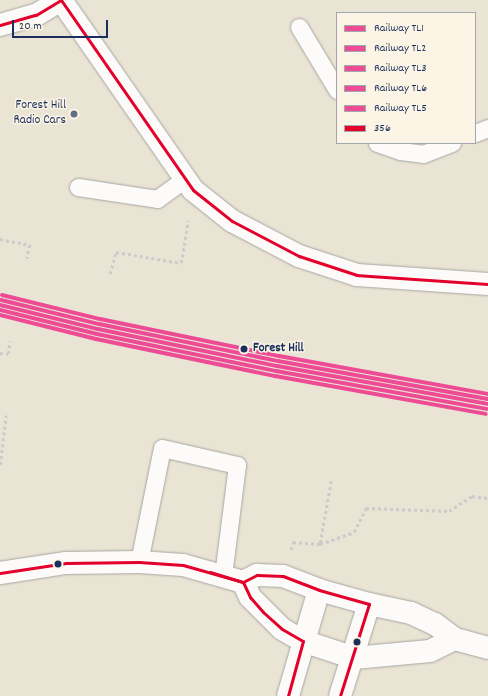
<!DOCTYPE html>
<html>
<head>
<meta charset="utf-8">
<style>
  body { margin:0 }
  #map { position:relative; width:488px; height:696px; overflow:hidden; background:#eae4d4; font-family:Dekko,sans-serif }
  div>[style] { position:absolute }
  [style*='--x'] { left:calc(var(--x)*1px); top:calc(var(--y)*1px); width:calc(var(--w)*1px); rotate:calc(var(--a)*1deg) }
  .path>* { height:2.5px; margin-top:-1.25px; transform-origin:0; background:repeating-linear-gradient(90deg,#cbcbcc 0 3px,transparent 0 6px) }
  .roads { filter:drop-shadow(0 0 1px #a7a6a2) drop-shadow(0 0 1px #a7a6a2) }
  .lane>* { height:17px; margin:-8.5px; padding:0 8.5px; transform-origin:8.5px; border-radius:8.5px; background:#fcfbf9 }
  .secondary>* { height:22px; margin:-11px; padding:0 11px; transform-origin:11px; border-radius:11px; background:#fcfbf9 }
  .primary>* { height:22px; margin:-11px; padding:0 11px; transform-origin:11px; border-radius:11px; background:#fcfbf9 }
  .highway>* { height:22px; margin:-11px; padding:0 11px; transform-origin:11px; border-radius:11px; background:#fcfbf9 }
  .bus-1>* { height:3px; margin:-1.5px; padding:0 1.5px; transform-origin:1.5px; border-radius:1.5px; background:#e4002b }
  .rail-1>* { height:4px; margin:-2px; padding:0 2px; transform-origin:2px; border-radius:2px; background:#ee4b95 }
  .rail-2>* { height:4px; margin:-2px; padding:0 2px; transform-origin:2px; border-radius:2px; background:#ee4b95 }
  .rail-3>* { height:4px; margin:-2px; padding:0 2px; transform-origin:2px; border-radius:2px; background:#ee4b95 }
  .rail-4>* { height:4px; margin:-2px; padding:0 2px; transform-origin:2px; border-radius:2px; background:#ee4b95 }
  .rail-5>* { height:4px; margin:-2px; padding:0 2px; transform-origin:2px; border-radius:2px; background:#ee4b95 }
  .dots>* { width:11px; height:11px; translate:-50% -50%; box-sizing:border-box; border:2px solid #fcf5e5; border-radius:50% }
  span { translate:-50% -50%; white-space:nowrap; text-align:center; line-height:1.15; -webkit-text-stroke:3px #fcf5e5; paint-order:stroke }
  .poi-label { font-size:13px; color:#1b2f5e }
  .right { translate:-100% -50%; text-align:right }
  .stop-label { font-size:13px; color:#1b2f5e; font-weight:700 }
  .left { translate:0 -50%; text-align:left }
  .legend { position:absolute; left:336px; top:12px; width:140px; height:132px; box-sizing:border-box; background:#fcf5e5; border:1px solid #a2a6af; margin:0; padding:5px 7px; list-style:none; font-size:12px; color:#1b2f5e }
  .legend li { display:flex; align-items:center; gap:8px; height:20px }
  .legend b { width:20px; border:1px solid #a2a6af }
  .scale { position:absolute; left:12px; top:20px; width:96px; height:18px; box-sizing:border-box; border:2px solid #1b2f5e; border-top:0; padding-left:5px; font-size:12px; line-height:14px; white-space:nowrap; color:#1b2f5e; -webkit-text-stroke:3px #fcf5e5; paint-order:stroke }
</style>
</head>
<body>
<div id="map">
  <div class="path">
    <i style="--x:0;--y:239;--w:31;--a:11"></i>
    <i style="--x:30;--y:245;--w:14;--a:102"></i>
    <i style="--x:110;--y:274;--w:23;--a:-75"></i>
    <i style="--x:116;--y:252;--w:66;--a:9.6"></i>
    <i style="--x:181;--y:263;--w:43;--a:-80.5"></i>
    <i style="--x:0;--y:353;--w:8;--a:7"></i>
    <i style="--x:8;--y:354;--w:13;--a:-81"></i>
    <i style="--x:0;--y:465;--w:50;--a:-83.2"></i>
    <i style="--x:320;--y:543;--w:63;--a:-79.9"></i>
    <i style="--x:291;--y:550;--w:8;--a:-76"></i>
    <i style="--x:293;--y:542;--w:27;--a:4"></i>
    <i style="--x:320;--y:544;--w:36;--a:-19"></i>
    <i style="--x:354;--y:532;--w:27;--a:-63"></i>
    <i style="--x:366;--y:508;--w:83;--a:2.1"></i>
    <i style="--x:449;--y:511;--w:27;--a:-33"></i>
    <i style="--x:472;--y:496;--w:16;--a:7"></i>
  </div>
  <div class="roads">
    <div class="lane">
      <i style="--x:299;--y:27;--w:74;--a:58.9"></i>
      <i style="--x:475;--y:133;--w:14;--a:-21"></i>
      <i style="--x:377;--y:143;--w:24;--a:19"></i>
      <i style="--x:400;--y:151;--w:23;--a:7"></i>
      <i style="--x:423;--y:154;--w:31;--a:-21"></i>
      <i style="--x:78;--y:187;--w:80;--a:8.6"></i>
      <i style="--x:157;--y:199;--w:34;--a:-36"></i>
      <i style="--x:139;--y:562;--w:116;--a:-78.6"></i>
      <i style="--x:162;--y:448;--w:77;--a:12.8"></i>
      <i style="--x:237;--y:465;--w:112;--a:97.2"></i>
    </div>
    <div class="secondary">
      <i style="--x:61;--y:0;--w:231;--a:55.2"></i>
      <i style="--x:193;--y:190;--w:50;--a:38.5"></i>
      <i style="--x:232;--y:221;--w:76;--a:27.6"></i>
      <i style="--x:299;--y:256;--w:61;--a:18.1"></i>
      <i style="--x:357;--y:275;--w:131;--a:3.9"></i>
      <i style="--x:0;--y:25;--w:37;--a:-16"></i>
      <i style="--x:36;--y:15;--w:29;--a:-31"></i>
    </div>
    <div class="primary">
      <i style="--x:369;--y:604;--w:43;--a:12.1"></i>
      <i style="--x:411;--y:613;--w:26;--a:25"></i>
      <i style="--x:435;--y:624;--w:25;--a:37"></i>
      <i style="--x:455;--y:639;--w:34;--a:15"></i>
      <i style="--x:354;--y:658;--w:76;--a:-5.3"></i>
      <i style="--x:430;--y:651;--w:28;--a:-26"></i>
    </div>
    <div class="highway">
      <i style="--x:0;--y:573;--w:67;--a:-8.6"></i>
      <i style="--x:66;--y:563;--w:73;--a:-0.8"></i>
      <i style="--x:139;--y:562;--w:44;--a:3.9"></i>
      <i style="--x:183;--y:565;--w:62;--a:15.8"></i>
      <i style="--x:243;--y:582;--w:17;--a:65"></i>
      <i style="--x:250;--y:597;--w:45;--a:45"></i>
      <i style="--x:282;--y:629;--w:24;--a:30"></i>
      <i style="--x:303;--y:641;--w:54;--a:18.4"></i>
      <i style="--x:243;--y:582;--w:16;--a:-27"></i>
      <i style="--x:257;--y:575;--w:26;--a:2"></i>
      <i style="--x:283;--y:576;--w:39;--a:21"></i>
      <i style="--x:319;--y:590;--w:52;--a:15.6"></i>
      <i style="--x:369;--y:604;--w:96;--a:107.5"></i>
      <i style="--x:288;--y:696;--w:110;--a:-73.7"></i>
    </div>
  </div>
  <div class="bus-1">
    <i style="--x:61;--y:0;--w:231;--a:55.2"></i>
    <i style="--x:193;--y:190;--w:50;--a:38.5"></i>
    <i style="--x:232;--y:221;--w:76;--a:27.6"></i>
    <i style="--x:299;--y:256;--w:61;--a:18.1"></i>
    <i style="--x:357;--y:275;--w:131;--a:3.9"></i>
    <i style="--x:0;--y:25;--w:37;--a:-16"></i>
    <i style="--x:36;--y:15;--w:29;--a:-31"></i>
    <i style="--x:210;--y:572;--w:34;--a:17"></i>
    <i style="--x:243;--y:582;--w:17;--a:65"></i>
    <i style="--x:250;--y:597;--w:20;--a:49"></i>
    <i style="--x:263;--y:612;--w:25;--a:42"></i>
    <i style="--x:282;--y:629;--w:24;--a:30"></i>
    <i style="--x:303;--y:641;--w:57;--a:105.3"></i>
    <i style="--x:0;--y:573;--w:67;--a:-8.6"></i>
    <i style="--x:66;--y:563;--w:73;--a:-0.8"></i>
    <i style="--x:139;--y:562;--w:44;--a:3.9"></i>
    <i style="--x:183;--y:565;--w:62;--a:15.8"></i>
    <i style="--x:243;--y:582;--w:16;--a:-27"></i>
    <i style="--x:257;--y:575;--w:26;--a:2"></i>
    <i style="--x:283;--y:576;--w:39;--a:21"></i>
    <i style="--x:319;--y:590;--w:52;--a:15.6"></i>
    <i style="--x:369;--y:604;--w:96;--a:107.5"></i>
  </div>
  <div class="rail-1">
    <i style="--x:0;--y:305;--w:101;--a:13.8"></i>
    <i style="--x:98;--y:329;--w:183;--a:11.7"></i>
    <i style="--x:277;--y:366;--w:214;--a:10.2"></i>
  </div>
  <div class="rail-2">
    <i style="--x:0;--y:310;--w:100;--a:13.9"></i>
    <i style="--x:97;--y:334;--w:183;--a:11.7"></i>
    <i style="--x:276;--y:371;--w:214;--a:10.2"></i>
  </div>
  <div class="rail-3">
    <i style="--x:1;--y:300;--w:101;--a:13.8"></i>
    <i style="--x:99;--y:324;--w:183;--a:11.7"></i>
    <i style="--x:278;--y:361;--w:213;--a:10.3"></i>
  </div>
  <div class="rail-4">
    <i style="--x:0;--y:315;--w:99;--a:14"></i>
    <i style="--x:96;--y:339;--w:183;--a:11.7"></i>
    <i style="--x:275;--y:376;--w:214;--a:10.2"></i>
  </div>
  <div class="rail-5">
    <i style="--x:2;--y:295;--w:101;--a:13.8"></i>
    <i style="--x:100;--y:319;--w:183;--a:11.7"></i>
    <i style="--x:279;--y:356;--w:212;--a:10.3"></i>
  </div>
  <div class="dots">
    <i style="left:74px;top:114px;background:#636e87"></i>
    <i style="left:244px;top:349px;background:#1b2f5e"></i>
    <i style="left:58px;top:564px;background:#1b2f5e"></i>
    <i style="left:357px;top:642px;background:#1b2f5e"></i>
  </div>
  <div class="poi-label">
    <span class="right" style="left:66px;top:114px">Forest Hill<br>Radio Cars</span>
  </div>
  <div class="stop-label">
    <span class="left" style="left:253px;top:349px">Forest Hill</span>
  </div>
  <ul class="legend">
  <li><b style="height:5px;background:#ee4b95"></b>Railway TL1</li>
  <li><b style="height:5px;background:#ee4b95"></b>Railway TL2</li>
  <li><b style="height:5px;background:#ee4b95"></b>Railway TL3</li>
  <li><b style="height:5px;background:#ee4b95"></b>Railway TL6</li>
  <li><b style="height:5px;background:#ee4b95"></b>Railway TL5</li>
  <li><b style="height:5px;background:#e4002b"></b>356</li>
  </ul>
  <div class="scale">20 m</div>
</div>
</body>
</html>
